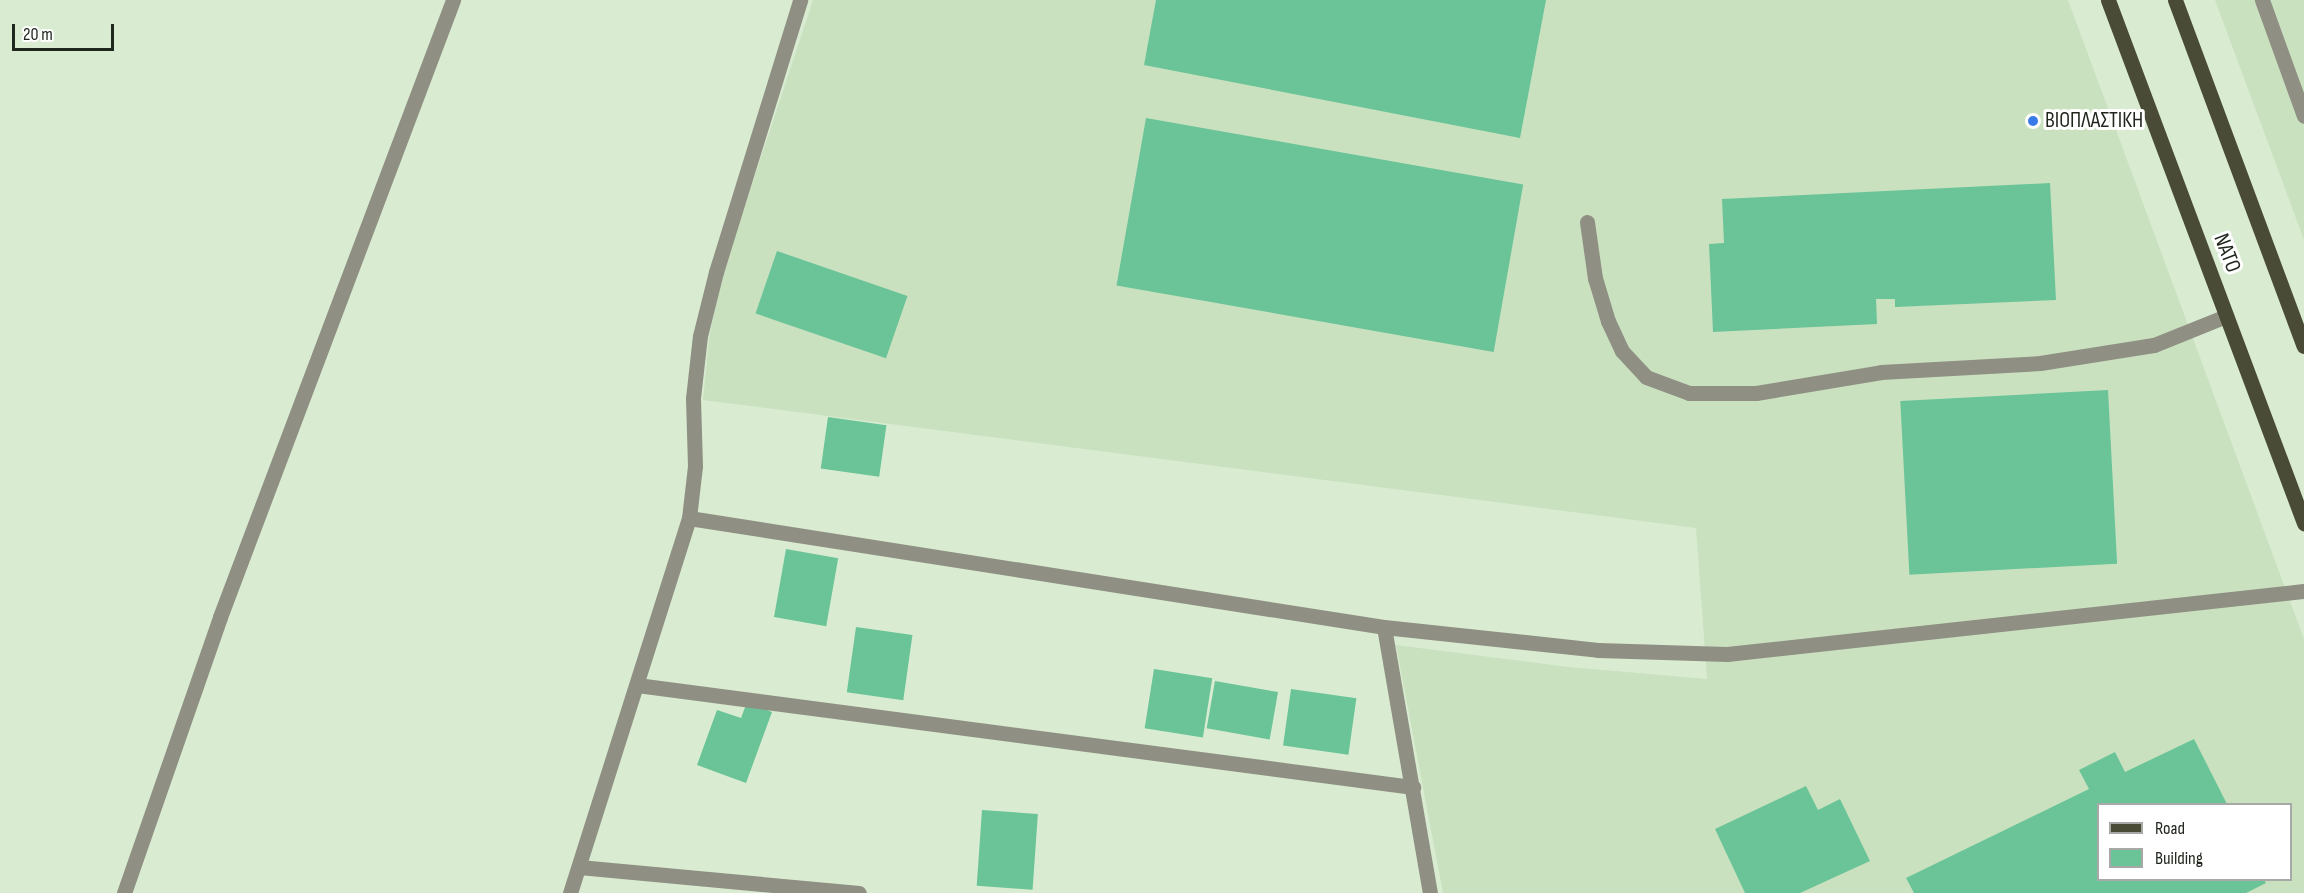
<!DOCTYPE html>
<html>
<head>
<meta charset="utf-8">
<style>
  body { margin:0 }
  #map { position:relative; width:2304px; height:893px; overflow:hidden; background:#d9ecd1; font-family:"Sofia Sans Condensed",sans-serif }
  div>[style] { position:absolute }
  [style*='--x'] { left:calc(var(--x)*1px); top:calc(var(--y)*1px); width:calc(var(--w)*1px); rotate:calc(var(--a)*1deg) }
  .built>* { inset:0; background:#cae1c0 }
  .building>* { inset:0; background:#6ac497; transform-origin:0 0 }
  .minor>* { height:15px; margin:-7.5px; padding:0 7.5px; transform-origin:7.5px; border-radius:7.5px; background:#8f9083 }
  .major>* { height:15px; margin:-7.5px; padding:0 7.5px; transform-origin:7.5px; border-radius:7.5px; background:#4a4b36 }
  .dots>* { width:16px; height:16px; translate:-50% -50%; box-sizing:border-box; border:3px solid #fff; border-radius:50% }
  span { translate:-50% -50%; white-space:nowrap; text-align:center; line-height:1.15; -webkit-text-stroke:6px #fff; paint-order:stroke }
  .poi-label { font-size:22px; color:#20271d }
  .left { translate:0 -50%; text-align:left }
  .street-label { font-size:22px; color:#20271d }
  .legend { position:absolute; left:2097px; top:803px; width:195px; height:78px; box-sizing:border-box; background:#fff; border:2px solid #a6a9a5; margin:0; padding:8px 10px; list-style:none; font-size:18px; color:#20271d }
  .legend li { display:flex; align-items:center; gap:12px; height:30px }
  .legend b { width:30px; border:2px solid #a6a9a5 }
  .scale { position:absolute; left:12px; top:24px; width:102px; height:27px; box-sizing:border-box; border:3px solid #20271d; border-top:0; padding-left:8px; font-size:18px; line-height:21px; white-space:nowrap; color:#20271d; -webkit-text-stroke:4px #fff; paint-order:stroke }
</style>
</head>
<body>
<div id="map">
  <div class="built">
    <i style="clip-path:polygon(evenodd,813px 0,2068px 0,2304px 639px,2304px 893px,1443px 893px,1396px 645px,1569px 667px,1707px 679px,1696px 528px,703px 400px,709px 338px,723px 272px,813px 0,2098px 804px,2290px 804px,2290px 880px,2098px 880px,2098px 804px)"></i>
    <i style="clip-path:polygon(2215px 0,2304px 0,2304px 240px)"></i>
  </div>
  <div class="building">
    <i style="clip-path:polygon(1156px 0,1546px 0,1520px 138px,1144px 65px)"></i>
    <i style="left:1146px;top:118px;width:383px;height:170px;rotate:10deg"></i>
    <i style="clip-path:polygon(2050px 183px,2056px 300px,1895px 307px,1895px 299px,1876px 299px,1877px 324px,1713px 332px,1709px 244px,1724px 243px,1722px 199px)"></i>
    <i style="left:777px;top:251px;width:138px;height:66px;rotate:19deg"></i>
    <i style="left:2108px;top:390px;width:174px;height:208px;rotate:87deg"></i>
    <i style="left:828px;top:417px;width:59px;height:52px;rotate:8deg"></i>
    <i style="left:786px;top:549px;width:53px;height:69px;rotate:10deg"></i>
    <i style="left:856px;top:627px;width:57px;height:66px;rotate:8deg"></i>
    <i style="left:1154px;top:669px;width:59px;height:60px;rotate:9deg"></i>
    <i style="left:1215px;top:681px;width:64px;height:48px;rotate:10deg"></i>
    <i style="left:1291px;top:689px;width:66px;height:57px;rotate:8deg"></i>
    <i style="clip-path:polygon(747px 702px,772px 712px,746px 783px,697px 765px,717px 710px,741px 718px)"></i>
    <i style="clip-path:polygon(2194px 739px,2227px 804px,2098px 804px,2098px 880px,2264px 880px,2266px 883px,2246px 893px,1914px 893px,1906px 878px,2089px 789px,2079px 770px,2115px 752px,2125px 772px)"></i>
    <i style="clip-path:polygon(1806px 786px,1818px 810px,1840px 799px,1870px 861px,1800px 893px,1745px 893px,1715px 829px)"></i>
    <i style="left:982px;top:810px;width:56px;height:76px;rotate:4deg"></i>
  </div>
  <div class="minor">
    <i style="--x:2262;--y:0;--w:123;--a:70.1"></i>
    <i style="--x:1587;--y:222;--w:57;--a:81.9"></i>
    <i style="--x:1595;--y:278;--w:45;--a:73.2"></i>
    <i style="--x:1608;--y:321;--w:33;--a:65"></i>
    <i style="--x:1622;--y:351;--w:35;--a:47"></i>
    <i style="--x:1646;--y:377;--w:46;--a:20.4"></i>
    <i style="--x:1689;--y:393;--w:67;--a:0"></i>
    <i style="--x:1756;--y:393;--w:127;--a:-9.5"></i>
    <i style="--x:1881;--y:372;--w:159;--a:-3.2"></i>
    <i style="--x:2040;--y:363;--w:115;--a:-9"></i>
    <i style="--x:2154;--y:345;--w:78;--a:-21.9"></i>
    <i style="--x:689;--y:518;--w:703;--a:8.91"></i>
    <i style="--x:1384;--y:627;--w:215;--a:6.1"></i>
    <i style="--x:1598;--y:650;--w:129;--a:1.8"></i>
    <i style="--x:1727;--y:654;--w:580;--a:-6.23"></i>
    <i style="--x:1384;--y:627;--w:270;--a:80.2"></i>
    <i style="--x:637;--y:685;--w:783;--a:7.49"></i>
    <i style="--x:579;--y:867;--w:281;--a:5.3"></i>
    <i style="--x:124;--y:893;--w:292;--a:-70.8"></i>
    <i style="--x:220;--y:617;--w:660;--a:-69.31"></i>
    <i style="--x:570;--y:893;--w:393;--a:-72.4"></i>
    <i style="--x:689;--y:518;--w:52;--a:-83.4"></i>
    <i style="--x:695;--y:466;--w:68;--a:-91.7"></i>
    <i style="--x:693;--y:398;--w:62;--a:-83.6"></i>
    <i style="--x:700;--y:336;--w:66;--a:-76"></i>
    <i style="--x:716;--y:272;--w:285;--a:-72.8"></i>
  </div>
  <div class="major">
    <i style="--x:2108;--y:0;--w:559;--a:69.46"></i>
    <i style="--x:2175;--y:0;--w:369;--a:69.6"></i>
  </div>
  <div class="dots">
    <i style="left:2033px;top:121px;background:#377ae8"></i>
  </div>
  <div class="poi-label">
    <span class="left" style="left:2045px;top:121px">ΒΙΟΠΛΑΣΤΙΚΗ</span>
  </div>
  <div class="street-label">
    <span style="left:2227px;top:253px;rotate:69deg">ΝΑΤΟ</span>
  </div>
  <ul class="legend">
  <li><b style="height:8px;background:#4a4b36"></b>Road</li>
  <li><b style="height:16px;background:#6ac497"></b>Building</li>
  </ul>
  <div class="scale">20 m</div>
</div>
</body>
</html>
